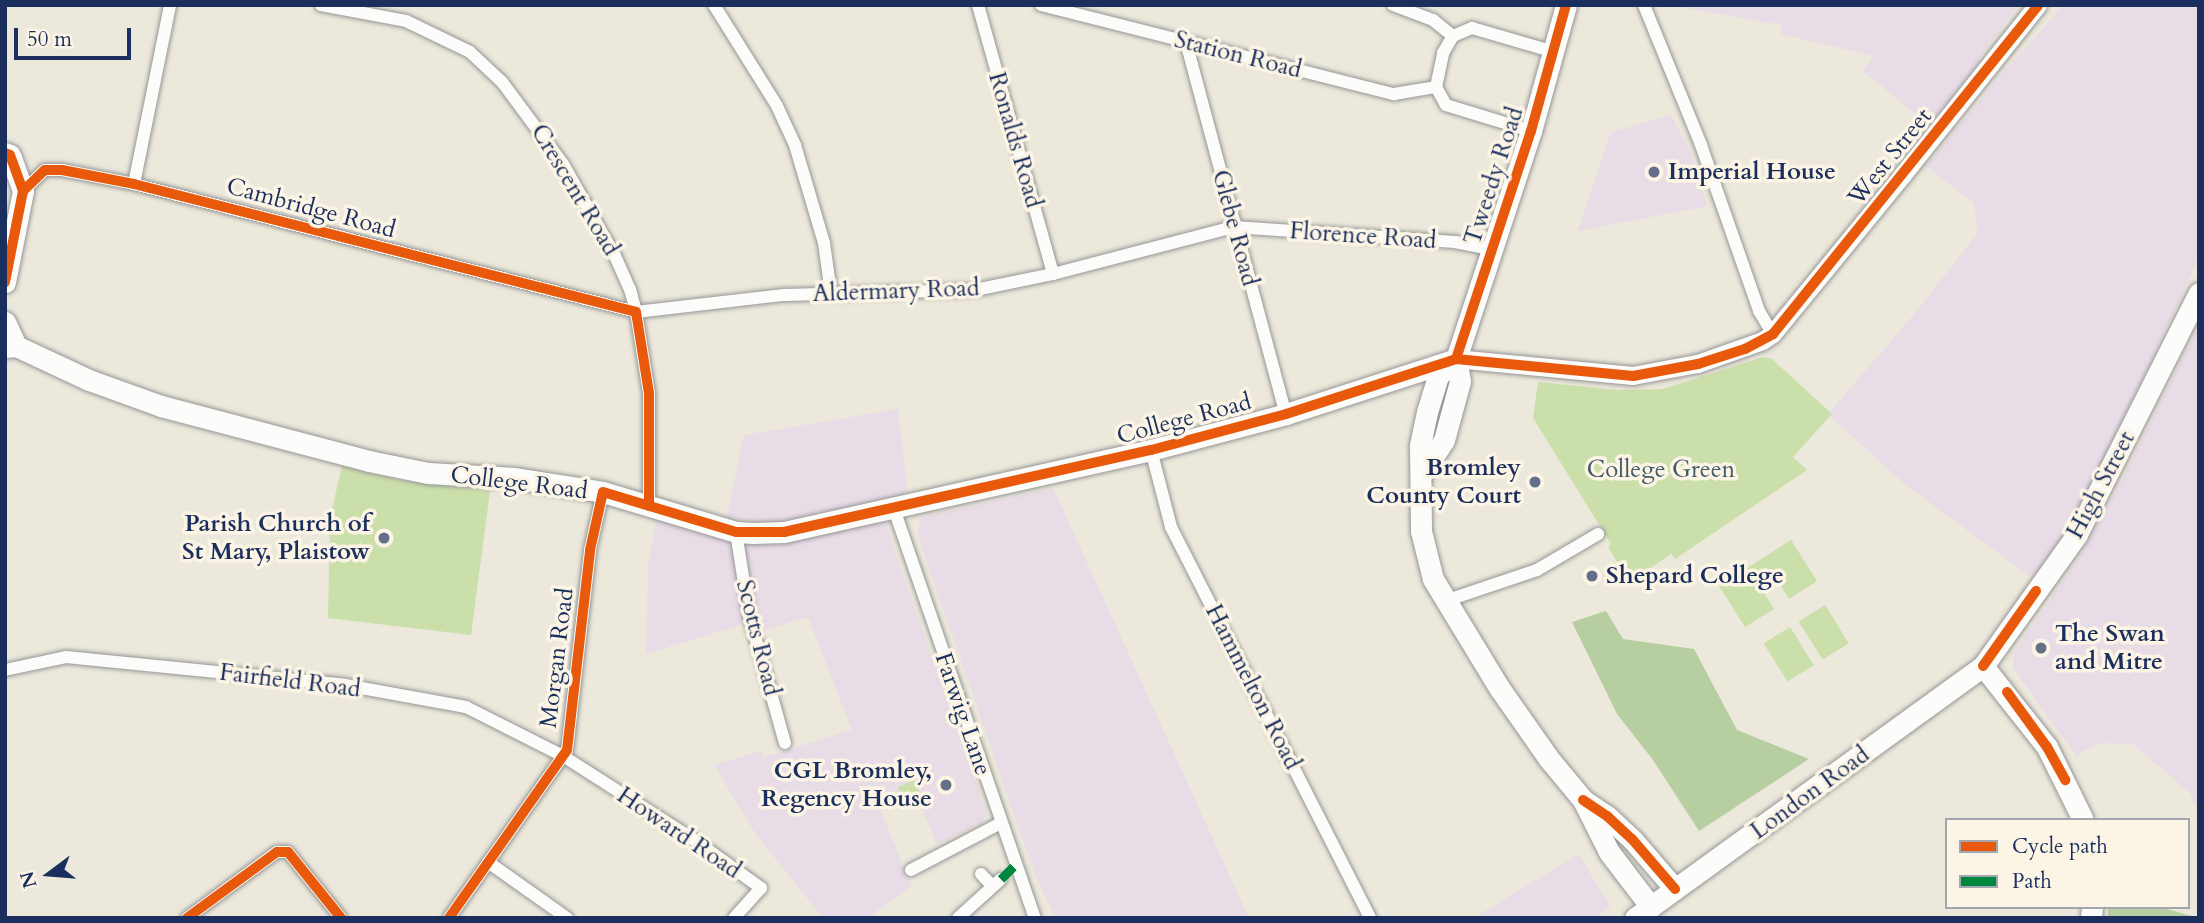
<!DOCTYPE html>
<html>
<head>
<meta charset="utf-8">
<style>
  body { margin:0 }
  #map { position:relative; width:2204px; height:923px; overflow:hidden; background:#ece8db; font-family:Cardo,serif }
  div>[style] { position:absolute }
  [style*='--x'] { left:calc(var(--x)*1px); top:calc(var(--y)*1px); width:calc(var(--w)*1px); rotate:calc(var(--a)*1deg) }
  .built>* { inset:0; background:#e8dce7 }
  .green>* { inset:0; background:#cbdfaa; transform-origin:0 0 }
  .forest>* { inset:0; background:#b7cea0 }
  .roads { filter:drop-shadow(0 0 2px #959697) drop-shadow(0 0 2px #959697) }
  .street>* { height:12px; margin:-6px; padding:0 6px; transform-origin:6px; border-radius:6px; background:#fcfcfa }
  .secondary>* { height:18px; margin:-9px; padding:0 9px; transform-origin:9px; border-radius:9px; background:#fcfcfa }
  .primary>* { height:21px; margin:-10.5px; padding:0 10.5px; transform-origin:10.5px; border-radius:10.5px; background:#fcfcfa }
  .quiet>* { height:9px; margin-top:-4.5px; transform-origin:0; background:repeating-linear-gradient(90deg,#00873e 0 18px,transparent 0 27px) }
  .cycleway>* { height:10px; margin:-5px; padding:0 5px; transform-origin:5px; border-radius:5px; background:#e8590c }
  .dots>* { width:19px; height:19px; translate:-50% -50%; box-sizing:border-box; border:4px solid #fcf5e5; border-radius:50% }
  span { translate:-50% -50%; white-space:nowrap; text-align:center; line-height:1.15; -webkit-text-stroke:7px #fcf5e5; paint-order:stroke }
  .street-label { font-size:24px; color:#1b2f5e }
  .poi-label { font-size:24px; color:#1b2f5e; font-weight:700 }
  .left { translate:0 -50%; text-align:left }
  .right { translate:-100% -50%; text-align:right }
  .park-label { font-size:24px; color:#405967 }
  .frame { position:absolute; inset:0; border:7px solid #1b2f5e; pointer-events:none }
  .legend { position:absolute; left:1945px; top:818px; width:245px; height:91px; box-sizing:border-box; background:#fcf5e5; border:2px solid #a2a6af; margin:0; padding:9px 12px; list-style:none; font-size:21px; color:#1b2f5e }
  .legend li { display:flex; align-items:center; gap:14px; height:35px }
  .legend b { width:35px; border:2px solid #a2a6af }
  .north { position:absolute; left:14px; top:839px; width:70px; height:70px; -webkit-text-stroke:5px #fcf5e5; paint-order:stroke; rotate:254deg; font-size:19px; font-weight:700; line-height:28px; text-align:center; color:#1b2f5e }
  .north::after { content:''; display:block; margin:auto; width:24px; height:32px; background:#1b2f5e; clip-path:polygon(50% 0,100% 100%,50% 72%,0 100%) }
  .scale { position:absolute; left:14px; top:28px; width:117px; height:32px; box-sizing:border-box; border:4px solid #1b2f5e; border-top:0; padding-left:9px; font-size:21px; line-height:24px; white-space:nowrap; color:#1b2f5e; -webkit-text-stroke:5px #fcf5e5; paint-order:stroke }
</style>
</head>
<body>
<div id="map">
  <div class="built">
    <i style="clip-path:polygon(1669px 5px,2017px 5px,2017px 7px,1978px 59px,1980px 61px,1929px 125px,1863px 71px,1874px 56px,1781px 34px,1782px 25px)"></i>
    <i style="clip-path:polygon(2064px 5px,2199px 5px,2199px 257px,2086px 503px,2038px 572px,2028px 575px,1902px 482px,1828px 414px,1911px 318px,1978px 233px,1974px 203px,1926px 166px,1994px 83px)"></i>
    <i style="clip-path:polygon(1671px 115px,1691px 153px,1707px 206px,1578px 231px,1611px 132px)"></i>
    <i style="clip-path:polygon(2199px 324px,2199px 804px,2194px 805px,2190px 793px,2133px 744px,2102px 743px,2081px 752px,2077px 757px,2013px 668px,2014px 652px,2074px 565px,2122px 480px)"></i>
    <i style="clip-path:polygon(898px 409px,908px 496px,769px 524px,727px 517px,744px 435px)"></i>
    <i style="clip-path:polygon(1053px 488px,1249px 918px,1055px 918px,1034px 872px,917px 533px,922px 517px)"></i>
    <i style="clip-path:polygon(658px 509px,736px 532px,881px 511px,986px 812px,983px 822px,937px 844px,917px 797px,881px 811px,911px 886px,868px 918px,823px 918px,755px 833px,714px 765px,761px 751px,764px 757px,852px 730px,808px 617px,754px 633px,750px 622px,646px 654px,648px 567px)"></i>
    <i style="clip-path:polygon(1579px 854px,1610px 907px,1593px 918px,1474px 918px)"></i>
  </div>
  <div class="green">
    <i style="clip-path:polygon(1763px 357px,1772px 359px,1832px 414px,1793px 457px,1807px 470px,1675px 559px,1671px 554px,1640px 575px,1638px 573px,1628px 579px,1608px 547px,1611px 544px,1533px 418px,1538px 382px,1618px 390px,1663px 389px)"></i>
    <i style="clip-path:polygon(342px 466px,399px 480px,490px 491px,471px 635px,328px 618px,330px 518px)"></i>
    <i style="clip-path:polygon(1791px 540px,1817px 581px,1789px 599px,1778px 582px,1770px 581px,1763px 591px,1774px 609px,1745px 627px,1719px 586px)"></i>
    <i style="left:1825px;top:605px;width:45px;height:31px;rotate:58deg"></i>
    <i style="left:1790px;top:627px;width:45px;height:31px;rotate:58deg"></i>
    <i style="left:914px;top:780px;width:14px;height:18px;rotate:65deg"></i>
  </div>
  <div class="forest">
    <i style="clip-path:polygon(1606px 611px,1623px 639px,1694px 649px,1737px 730px,1809px 759px,1699px 831px,1653px 760px,1617px 714px,1572px 622px)"></i>
    <i style="clip-path:polygon(2108px 907px,2160px 907px,2199px 918px,2108px 918px)"></i>
  </div>
  <div class="roads">
    <div class="street">
      <i style="--x:321;--y:5;--w:86;--a:10.7"></i>
      <i style="--x:406;--y:21;--w:71;--a:25.8"></i>
      <i style="--x:470;--y:52;--w:44;--a:43.2"></i>
      <i style="--x:502;--y:82;--w:102;--a:53.4"></i>
      <i style="--x:563;--y:164;--w:106;--a:60.5"></i>
      <i style="--x:615;--y:256;--w:36;--a:66"></i>
      <i style="--x:630;--y:289;--w:24;--a:75"></i>
      <i style="--x:636;--y:312;--w:82;--a:80.9"></i>
      <i style="--x:649;--y:393;--w:113;--a:90"></i>
      <i style="--x:714;--y:5;--w:119;--a:58"></i>
      <i style="--x:777;--y:106;--w:43;--a:65.2"></i>
      <i style="--x:795;--y:145;--w:102;--a:73.5"></i>
      <i style="--x:824;--y:243;--w:50;--a:82"></i>
      <i style="--x:978;--y:5;--w:279;--a:74.4"></i>
      <i style="--x:1041;--y:5;--w:364;--a:14.2"></i>
      <i style="--x:1394;--y:94;--w:43;--a:-9.5"></i>
      <i style="--x:1393;--y:5;--w:43;--a:20.6"></i>
      <i style="--x:1433;--y:20;--w:26;--a:39"></i>
      <i style="--x:1644;--y:5;--w:151;--a:67.8"></i>
      <i style="--x:1701;--y:145;--w:176;--a:70.7"></i>
      <i style="--x:1759;--y:311;--w:27;--a:59"></i>
      <i style="--x:1186;--y:42;--w:385;--a:75"></i>
      <i style="--x:1531;--y:131;--w:89;--a:-163"></i>
      <i style="--x:1446;--y:105;--w:21;--a:-119"></i>
      <i style="--x:1436;--y:87;--w:35;--a:-78"></i>
      <i style="--x:1443;--y:53;--w:20;--a:-60"></i>
      <i style="--x:1453;--y:36;--w:21;--a:-23"></i>
      <i style="--x:1472;--y:28;--w:85;--a:16.3"></i>
      <i style="--x:134;--y:184;--w:183;--a:-78.6"></i>
      <i style="--x:23;--y:191;--w:30;--a:-44"></i>
      <i style="--x:45;--y:170;--w:17;--a:0"></i>
      <i style="--x:62;--y:170;--w:73;--a:11"></i>
      <i style="--x:134;--y:184;--w:518;--a:14.3"></i>
      <i style="--x:636;--y:312;--w:149;--a:-6.6"></i>
      <i style="--x:784;--y:295;--w:191;--a:-1.5"></i>
      <i style="--x:975;--y:290;--w:80;--a:-11.6"></i>
      <i style="--x:1053;--y:274;--w:187;--a:-14.6"></i>
      <i style="--x:1234;--y:227;--w:222;--a:3.9"></i>
      <i style="--x:1455;--y:242;--w:38;--a:11"></i>
      <i style="--x:1151;--y:450;--w:80;--a:75.4"></i>
      <i style="--x:1171;--y:527;--w:439;--a:63"></i>
      <i style="--x:894;--y:509;--w:433;--a:71"></i>
      <i style="--x:736;--y:532;--w:84;--a:81.1"></i>
      <i style="--x:749;--y:615;--w:133;--a:74.3"></i>
      <i style="--x:1445;--y:601;--w:97;--a:-18.6"></i>
      <i style="--x:1537;--y:570;--w:71;--a:-30.5"></i>
      <i style="--x:5;--y:670;--w:62;--a:-12"></i>
      <i style="--x:66;--y:657;--w:280;--a:5.7"></i>
      <i style="--x:345;--y:685;--w:123;--a:10.3"></i>
      <i style="--x:466;--y:707;--w:109;--a:26.8"></i>
      <i style="--x:563;--y:756;--w:154;--a:32.6"></i>
      <i style="--x:693;--y:839;--w:84;--a:35.8"></i>
      <i style="--x:761;--y:888;--w:40;--a:132"></i>
      <i style="--x:488;--y:862;--w:97;--a:35.3"></i>
      <i style="--x:911;--y:870;--w:102;--a:-27.6"></i>
      <i style="--x:981;--y:874;--w:16;--a:47"></i>
      <i style="--x:187;--y:918;--w:112;--a:-36.3"></i>
      <i style="--x:277;--y:852;--w:11;--a:0"></i>
      <i style="--x:288;--y:852;--w:85;--a:51.2"></i>
      <i style="--x:449;--y:918;--w:205;--a:-54.9"></i>
      <i style="--x:567;--y:750;--w:201;--a:-83.4"></i>
      <i style="--x:590;--y:550;--w:59;--a:-77.4"></i>
      <i style="--x:958;--y:918;--w:58;--a:-42.2"></i>
    </div>
    <div class="secondary">
      <i style="--x:1456;--y:359;--w:178;--a:5.5"></i>
      <i style="--x:1633;--y:376;--w:66;--a:-10.5"></i>
      <i style="--x:1698;--y:364;--w:69;--a:-19.5"></i>
      <i style="--x:1763;--y:341;--w:12;--a:-35"></i>
      <i style="--x:1773;--y:334;--w:205;--a:-50.7"></i>
      <i style="--x:1903;--y:175;--w:217;--a:-51.5"></i>
    </div>
    <div class="primary">
      <i style="--x:1566;--y:5;--w:131;--a:105.5"></i>
      <i style="--x:1531;--y:131;--w:240;--a:108.2"></i>
      <i style="--x:1456;--y:359;--w:25;--a:137"></i>
      <i style="--x:1438;--y:376;--w:38;--a:107"></i>
      <i style="--x:1427;--y:412;--w:35;--a:102"></i>
      <i style="--x:1420;--y:446;--w:85;--a:89.3"></i>
      <i style="--x:1421;--y:531;--w:49;--a:76"></i>
      <i style="--x:1433;--y:579;--w:129;--a:58.7"></i>
      <i style="--x:1500;--y:689;--w:85;--a:55"></i>
      <i style="--x:1549;--y:759;--w:53;--a:50.3"></i>
      <i style="--x:1583;--y:800;--w:29;--a:34"></i>
      <i style="--x:1607;--y:816;--w:34;--a:43"></i>
      <i style="--x:1632;--y:839;--w:66;--a:49.3"></i>
      <i style="--x:5;--y:153;--w:5;--a:22"></i>
      <i style="--x:10;--y:155;--w:38;--a:70"></i>
      <i style="--x:23;--y:191;--w:93;--a:101.2"></i>
      <i style="--x:5;--y:322;--w:26;--a:65"></i>
      <i style="--x:5;--y:347;--w:11;--a:-5"></i>
      <i style="--x:16;--y:346;--w:81;--a:25"></i>
      <i style="--x:89;--y:380;--w:77;--a:19.9"></i>
      <i style="--x:161;--y:406;--w:215;--a:14.8"></i>
      <i style="--x:369;--y:461;--w:60;--a:11.5"></i>
      <i style="--x:428;--y:473;--w:87;--a:3.3"></i>
      <i style="--x:515;--y:478;--w:89;--a:9"></i>
      <i style="--x:603;--y:492;--w:139;--a:16.7"></i>
      <i style="--x:736;--y:532;--w:17;--a:3"></i>
      <i style="--x:753;--y:533;--w:31;--a:-2"></i>
      <i style="--x:784;--y:532;--w:376;--a:-12.6"></i>
      <i style="--x:1151;--y:450;--w:140;--a:-14.9"></i>
      <i style="--x:1286;--y:414;--w:179;--a:-17.9"></i>
      <i style="--x:1421;--y:475;--w:42;--a:-56.7"></i>
      <i style="--x:1444;--y:440;--w:61;--a:-74.8"></i>
      <i style="--x:1460;--y:381;--w:22;--a:-100"></i>
      <i style="--x:1983;--y:666;--w:103;--a:51.7"></i>
      <i style="--x:2047;--y:747;--w:81;--a:63.7"></i>
      <i style="--x:1583;--y:800;--w:58;--a:63.4"></i>
      <i style="--x:1609;--y:852;--w:69;--a:52.6"></i>
      <i style="--x:1635;--y:918;--w:430;--a:-35.9"></i>
      <i style="--x:1983;--y:666;--w:162;--a:-54.5"></i>
      <i style="--x:2077;--y:534;--w:270;--a:-63.2"></i>
      <i style="--x:2091;--y:918;--w:11;--a:-85"></i>
    </div>
  </div>
  <div class="quiet">
    <i style="--x:1001;--y:879;--w:20;--a:-45"></i>
  </div>
  <div class="cycleway">
    <i style="--x:5;--y:153;--w:5;--a:22"></i>
    <i style="--x:10;--y:155;--w:38;--a:70"></i>
    <i style="--x:23;--y:191;--w:93;--a:101.2"></i>
    <i style="--x:23;--y:191;--w:30;--a:-44"></i>
    <i style="--x:45;--y:170;--w:17;--a:0"></i>
    <i style="--x:62;--y:170;--w:73;--a:11"></i>
    <i style="--x:134;--y:184;--w:518;--a:14.3"></i>
    <i style="--x:636;--y:312;--w:82;--a:80.9"></i>
    <i style="--x:649;--y:393;--w:113;--a:90"></i>
    <i style="--x:1456;--y:359;--w:240;--a:-71.8"></i>
    <i style="--x:1531;--y:131;--w:131;--a:-74.5"></i>
    <i style="--x:1983;--y:666;--w:92;--a:-54.8"></i>
    <i style="--x:2007;--y:692;--w:68;--a:54"></i>
    <i style="--x:2047;--y:747;--w:38;--a:61"></i>
    <i style="--x:1583;--y:800;--w:29;--a:34"></i>
    <i style="--x:1607;--y:816;--w:34;--a:43"></i>
    <i style="--x:1632;--y:839;--w:66;--a:49.3"></i>
    <i style="--x:187;--y:918;--w:112;--a:-36.3"></i>
    <i style="--x:277;--y:852;--w:11;--a:0"></i>
    <i style="--x:288;--y:852;--w:85;--a:51.2"></i>
    <i style="--x:449;--y:918;--w:205;--a:-54.9"></i>
    <i style="--x:567;--y:750;--w:201;--a:-83.4"></i>
    <i style="--x:590;--y:550;--w:59;--a:-77.4"></i>
    <i style="--x:603;--y:492;--w:139;--a:16.7"></i>
    <i style="--x:736;--y:532;--w:48;--a:0"></i>
    <i style="--x:784;--y:532;--w:376;--a:-12.6"></i>
    <i style="--x:1151;--y:450;--w:140;--a:-14.9"></i>
    <i style="--x:1286;--y:414;--w:179;--a:-17.9"></i>
    <i style="--x:1456;--y:359;--w:178;--a:5.5"></i>
    <i style="--x:1633;--y:376;--w:66;--a:-10.5"></i>
    <i style="--x:1698;--y:364;--w:49;--a:-17.7"></i>
    <i style="--x:1745;--y:349;--w:32;--a:-28"></i>
    <i style="--x:1773;--y:334;--w:422;--a:-51.1"></i>
  </div>
  <div class="dots">
    <i style="left:1654px;top:172px;background:#64708a"></i>
    <i style="left:1535px;top:482px;background:#64708a"></i>
    <i style="left:384px;top:538px;background:#64708a"></i>
    <i style="left:1592px;top:576px;background:#64708a"></i>
    <i style="left:2041px;top:648px;background:#64708a"></i>
    <i style="left:946px;top:785px;background:#64708a"></i>
  </div>
  <div class="street-label">
    <span style="left:1238px;top:55px;rotate:14deg">Station Road</span>
    <span style="left:1015px;top:140px;rotate:74deg">Ronalds Road</span>
    <span style="left:1890px;top:157px;rotate:-51deg">West Street</span>
    <span style="left:1494px;top:176px;rotate:-72deg">Tweedy Road</span>
    <span style="left:575px;top:190px;rotate:59deg">Crescent Road</span>
    <span style="left:311px;top:208px;rotate:15deg">Cambridge Road</span>
    <span style="left:1235px;top:228px;rotate:75deg">Glebe Road</span>
    <span style="left:1363px;top:236px;rotate:4deg">Florence Road</span>
    <span style="left:896px;top:291px;rotate:-2deg">Aldermary Road</span>
    <span style="left:1184px;top:419px;rotate:-15deg">College Road</span>
    <span style="left:519px;top:483px;rotate:7deg">College Road</span>
    <span style="left:2101px;top:485px;rotate:-62deg">High Street</span>
    <span style="left:758px;top:638px;rotate:76deg">Scotts Road</span>
    <span style="left:557px;top:658px;rotate:-83deg">Morgan Road</span>
    <span style="left:290px;top:681px;rotate:7deg">Fairfield Road</span>
    <span style="left:1253px;top:687px;rotate:63deg">Hammelton Road</span>
    <span style="left:963px;top:714px;rotate:71deg">Farwig Lane</span>
    <span style="left:1810px;top:793px;rotate:-36deg">London Road</span>
    <span style="left:679px;top:833px;rotate:34deg">Howard Road</span>
  </div>
  <div class="poi-label">
    <span class="left" style="left:1668px;top:172px">Imperial House</span>
    <span class="right" style="left:1521px;top:482px">Bromley<br>County Court</span>
    <span class="right" style="left:370px;top:538px">Parish Church of<br>St Mary, Plaistow</span>
    <span class="left" style="left:1606px;top:576px">Shepard College</span>
    <span class="left" style="left:2055px;top:648px">The Swan<br>and Mitre</span>
    <span class="right" style="left:932px;top:785px">CGL Bromley,<br>Regency House</span>
  </div>
  <div class="park-label">
    <span style="left:1661px;top:470px">College Green</span>
  </div>
  <div class="frame"></div>
  <ul class="legend">
  <li><b style="height:9px;background:#e8590c"></b>Cycle path</li>
  <li><b style="height:9px;background:#00873e"></b>Path</li>
  </ul>
  <div class="north">N</div>
  <div class="scale">50 m</div>
</div>
</body>
</html>
